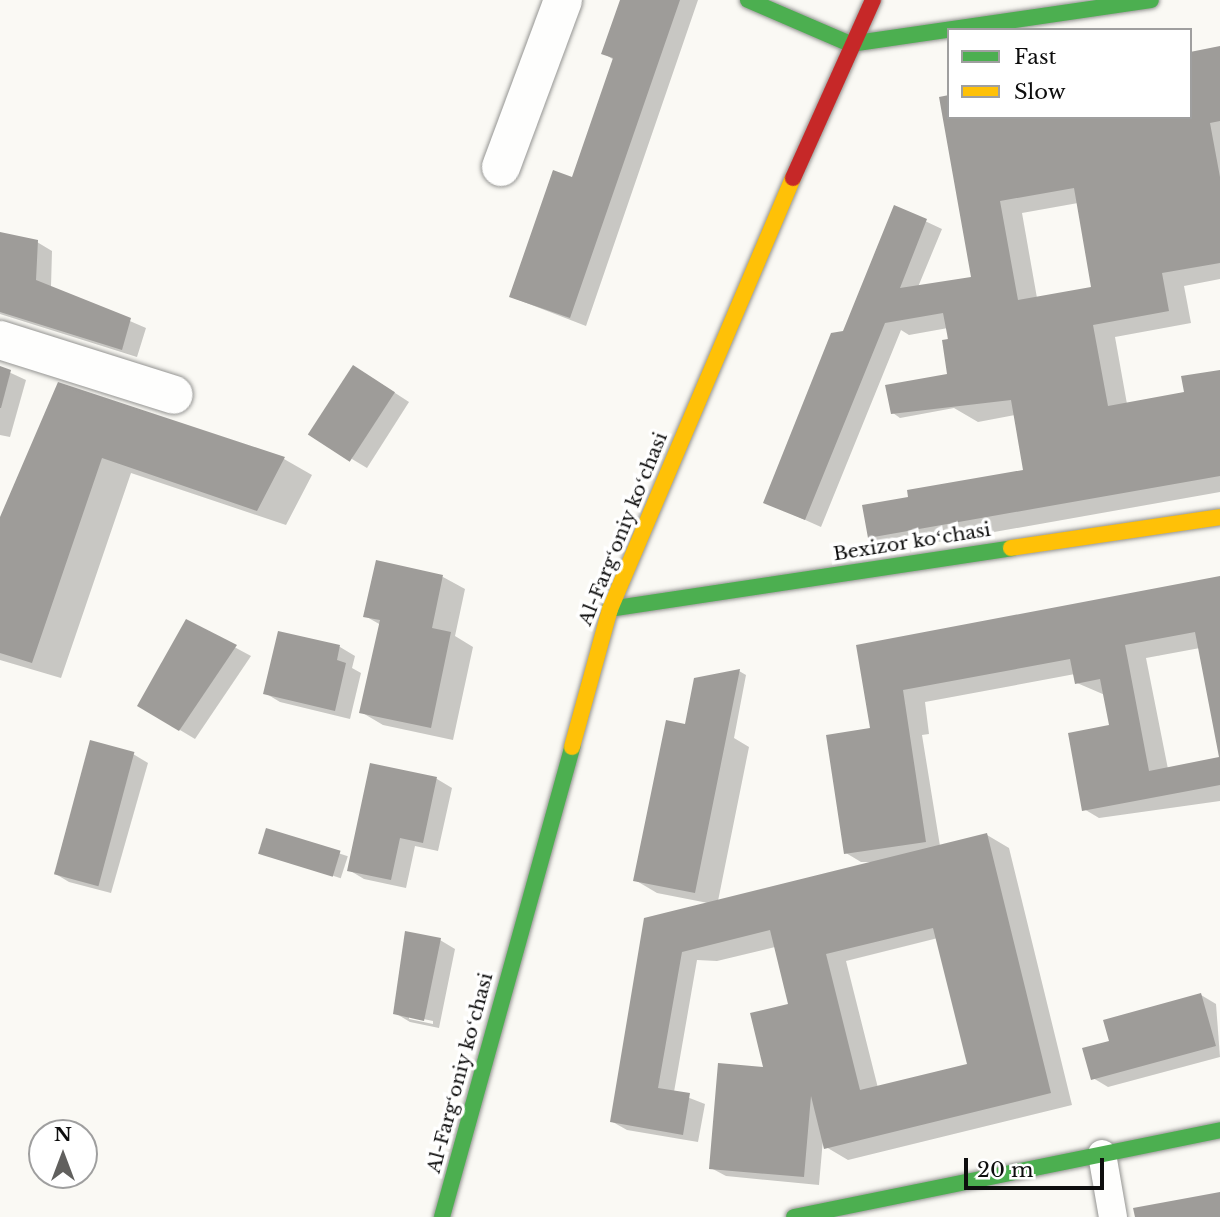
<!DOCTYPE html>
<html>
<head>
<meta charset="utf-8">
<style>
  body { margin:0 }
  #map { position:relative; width:1220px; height:1217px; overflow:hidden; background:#faf9f4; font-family:"Libre Baskerville",serif }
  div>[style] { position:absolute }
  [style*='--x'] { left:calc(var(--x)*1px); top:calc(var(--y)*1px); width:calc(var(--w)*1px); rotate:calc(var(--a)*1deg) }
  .shadow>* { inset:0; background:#0003; transform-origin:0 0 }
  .building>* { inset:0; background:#9e9c99; transform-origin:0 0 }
  .roads { filter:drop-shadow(0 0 2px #949492) drop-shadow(0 0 2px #949492) }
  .lane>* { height:28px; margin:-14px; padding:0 14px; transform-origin:14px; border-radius:14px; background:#fefefd }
  .street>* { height:38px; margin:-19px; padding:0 19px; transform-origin:19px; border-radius:19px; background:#fefefd }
  .fast>* { height:16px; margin:-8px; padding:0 8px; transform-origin:8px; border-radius:8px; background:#4caf50 }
  .slow>* { height:16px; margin:-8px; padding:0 8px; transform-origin:8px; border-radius:8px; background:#ffc107 }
  .jam>* { height:16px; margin:-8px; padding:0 8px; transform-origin:8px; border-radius:8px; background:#c62828 }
  span { translate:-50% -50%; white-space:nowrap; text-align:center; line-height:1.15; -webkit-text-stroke:7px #fff; paint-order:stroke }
  .street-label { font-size:19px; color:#0e0e0e }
  .legend { position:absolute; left:947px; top:28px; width:245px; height:91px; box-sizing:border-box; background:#fff; border:2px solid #9f9f9f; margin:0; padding:9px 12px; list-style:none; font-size:21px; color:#0e0e0e }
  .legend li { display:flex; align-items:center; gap:14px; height:35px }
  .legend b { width:35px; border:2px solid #9f9f9f }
  .north { position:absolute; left:28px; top:1119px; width:70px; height:70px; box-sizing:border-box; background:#fff; border:2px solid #9f9f9f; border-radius:50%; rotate:0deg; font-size:19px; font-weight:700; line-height:28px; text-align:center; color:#0e0e0e }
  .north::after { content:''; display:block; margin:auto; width:24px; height:32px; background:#61605e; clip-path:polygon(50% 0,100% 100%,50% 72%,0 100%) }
  .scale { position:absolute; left:964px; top:1158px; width:140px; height:32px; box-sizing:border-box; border:4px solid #0e0e0e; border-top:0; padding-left:9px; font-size:21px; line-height:24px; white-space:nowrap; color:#0e0e0e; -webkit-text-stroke:5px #fff; paint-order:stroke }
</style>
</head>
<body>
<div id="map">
  <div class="shadow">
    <i style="clip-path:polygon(622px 0,698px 0,586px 326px,511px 297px,573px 179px,614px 60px,603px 53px)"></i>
    <i style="clip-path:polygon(evenodd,1220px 48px,1220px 279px,1184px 286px,1191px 323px,1115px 337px,1127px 404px,1186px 393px,1220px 371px,1220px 492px,938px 542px,923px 533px,876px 542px,869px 537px,910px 498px,1025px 471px,1015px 415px,978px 422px,954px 408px,900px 418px,893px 413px,947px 376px,948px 328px,909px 335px,901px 330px,821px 527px,765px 502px,844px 332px,895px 207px,942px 229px,918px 287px,973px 279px,949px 117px,1190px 117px,1220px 48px,1078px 203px,1093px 288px,1037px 298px,1022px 213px,1078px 203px)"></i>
    <i style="clip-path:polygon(0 234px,37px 242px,52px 251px,51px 287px,146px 328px,137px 357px,0 314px)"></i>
    <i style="clip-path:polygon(0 368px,26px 380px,10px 437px,0 435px)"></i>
    <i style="clip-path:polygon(369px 376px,409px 402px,367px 468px,352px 459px)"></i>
    <i style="clip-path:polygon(59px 384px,284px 459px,312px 475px,286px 525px,131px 473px,61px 678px,0 660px,0 522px)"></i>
    <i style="clip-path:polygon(443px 577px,465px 589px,455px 636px,473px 647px,453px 740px,383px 725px,361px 712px,381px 625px,365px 616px)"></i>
    <i style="clip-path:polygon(evenodd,1220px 578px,1220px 755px,1200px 648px,1146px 658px,1168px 769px,1220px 759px,1220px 801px,1099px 818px,1084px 809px,1112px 731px,1105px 695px,1077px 683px,1075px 674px,925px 702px,929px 734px,922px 735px,940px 846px,987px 835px,1009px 848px,1072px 1105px,848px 1160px,826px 1147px,823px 1139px,819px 1185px,726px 1176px,711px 1168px,766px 1069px,791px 1008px,775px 947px,717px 961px,697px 960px,674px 1092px,705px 1104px,698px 1142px,627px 1130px,611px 1121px,646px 920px,708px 903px,657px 893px,635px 880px,686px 726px,739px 671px,746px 675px,734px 738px,749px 747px,718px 901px,875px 862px,861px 862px,846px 853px,876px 729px,858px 646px,1220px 578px,938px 938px,969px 1065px,878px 1088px,846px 961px,938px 938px)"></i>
    <i style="clip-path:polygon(186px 621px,251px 656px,195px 739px,180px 730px)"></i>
    <i style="clip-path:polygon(279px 633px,340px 647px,355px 656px,352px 668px,361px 673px,350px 719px,280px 702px,265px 693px)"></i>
    <i style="clip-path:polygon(133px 754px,148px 763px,111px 893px,69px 882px,54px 873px)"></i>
    <i style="clip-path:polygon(371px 765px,437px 779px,452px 788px,438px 851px,415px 846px,406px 888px,364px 879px,349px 870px)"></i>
    <i style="left:267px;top:830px;width:85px;height:23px;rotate:18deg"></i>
    <i style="clip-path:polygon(evenodd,440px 940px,455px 949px,439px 1028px,410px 1022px,395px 1013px,440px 940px,409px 1016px,433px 1021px,433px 1024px,409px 1019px,409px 1016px)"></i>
    <i style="clip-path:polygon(1201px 995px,1216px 1004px,1220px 1057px,1108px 1087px,1093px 1078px,1111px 1042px)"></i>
  </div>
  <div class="building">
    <i style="clip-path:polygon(620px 0,680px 0,570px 318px,509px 297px,553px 170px,572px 177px,613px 58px,601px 54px)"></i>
    <i style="clip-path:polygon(evenodd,1220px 46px,1220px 121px,1210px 123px,1220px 177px,1220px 263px,1162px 273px,1169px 311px,1093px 325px,1108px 406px,1184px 392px,1181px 376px,1220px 370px,1220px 476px,868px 538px,862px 505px,908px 497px,907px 490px,1023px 470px,1011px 400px,891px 414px,885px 385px,947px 374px,942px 340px,948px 339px,943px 313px,885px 323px,805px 520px,763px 503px,831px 333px,843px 331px,894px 205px,927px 219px,900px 288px,971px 277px,939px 97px,949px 95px,949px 117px,1190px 117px,1190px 52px,1220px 46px,1074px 188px,1091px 287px,1018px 300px,1000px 201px,1074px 188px)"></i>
    <i style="clip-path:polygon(0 232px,38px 240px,36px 280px,131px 318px,122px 350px,0 312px)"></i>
    <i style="left:353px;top:365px;width:50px;height:83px;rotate:33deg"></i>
    <i style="clip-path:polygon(0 366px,11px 370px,1px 408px,0 408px)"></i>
    <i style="clip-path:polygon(58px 382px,285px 457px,257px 511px,102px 458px,32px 663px,0 653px,0 517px)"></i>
    <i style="clip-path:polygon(376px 560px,443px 575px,432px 628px,451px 632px,431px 728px,359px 713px,380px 620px,363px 617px)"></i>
    <i style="clip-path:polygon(evenodd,1220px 576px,1220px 785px,1082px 811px,1068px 733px,1109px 725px,1100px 679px,1075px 684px,1070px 659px,903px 690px,926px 842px,844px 854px,826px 735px,870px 728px,856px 645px,1220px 576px,1195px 632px,1219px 757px,1149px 771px,1125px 645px,1195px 632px)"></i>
    <i style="clip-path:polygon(186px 619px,237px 645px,179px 731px,137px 706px)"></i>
    <i style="clip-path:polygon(278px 631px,340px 645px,337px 660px,346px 663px,335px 711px,263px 694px)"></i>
    <i style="clip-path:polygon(740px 669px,695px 893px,633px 881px,666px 720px,685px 724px,694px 678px)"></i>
    <i style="left:90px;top:740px;width:46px;height:139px;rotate:15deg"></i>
    <i style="clip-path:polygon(370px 763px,437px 777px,423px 843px,400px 838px,391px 880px,347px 871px)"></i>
    <i style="left:266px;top:828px;width:78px;height:27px;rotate:17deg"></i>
    <i style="clip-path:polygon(evenodd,987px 833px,1051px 1093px,824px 1149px,811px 1096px,804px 1177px,709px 1169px,718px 1063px,763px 1067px,750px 1013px,788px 1004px,770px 930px,682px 952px,658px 1088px,690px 1093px,683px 1135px,610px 1122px,644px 918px,987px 833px,933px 928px,967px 1064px,860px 1090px,826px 954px,933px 928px)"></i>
    <i style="clip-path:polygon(405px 931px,441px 938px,424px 1021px,393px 1014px)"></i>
    <i style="clip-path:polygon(1201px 993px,1216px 1046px,1091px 1080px,1082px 1048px,1109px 1041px,1103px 1020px)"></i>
    <i style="clip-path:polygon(1220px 1192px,1220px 1217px,1135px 1217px,1133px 1208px)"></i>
  </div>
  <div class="roads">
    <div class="lane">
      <i style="--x:1102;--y:1154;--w:64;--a:80.1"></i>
    </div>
    <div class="street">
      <i style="--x:501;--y:167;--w:178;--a:-69.6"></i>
      <i style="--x:0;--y:340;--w:182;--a:17.5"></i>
    </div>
    <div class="fast">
      <i style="--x:748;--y:0;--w:111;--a:23.3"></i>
      <i style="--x:850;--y:44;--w:304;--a:-8.3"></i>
      <i style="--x:610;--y:609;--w:406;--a:-8.6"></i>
      <i style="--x:442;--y:1217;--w:488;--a:-74.5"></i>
      <i style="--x:794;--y:1217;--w:435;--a:-11.5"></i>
    </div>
    <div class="slow">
      <i style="--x:1011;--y:548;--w:211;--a:-8.4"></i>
      <i style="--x:572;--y:747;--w:143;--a:-74.6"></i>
      <i style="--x:610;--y:609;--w:468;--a:-67"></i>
    </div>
    <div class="jam">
      <i style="--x:793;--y:178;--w:195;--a:-65.8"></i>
    </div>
  </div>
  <div class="street-label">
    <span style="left:623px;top:529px;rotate:-68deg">Al-Fargʻoniy koʻchasi</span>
    <span style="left:912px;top:542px;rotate:-9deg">Bexizor koʻchasi</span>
    <span style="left:460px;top:1073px;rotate:-75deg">Al-Fargʻoniy koʻchasi</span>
  </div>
  <ul class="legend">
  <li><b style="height:9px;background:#4caf50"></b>Fast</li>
  <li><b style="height:9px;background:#ffc107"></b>Slow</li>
  </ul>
  <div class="north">N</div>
  <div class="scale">20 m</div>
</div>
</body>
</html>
